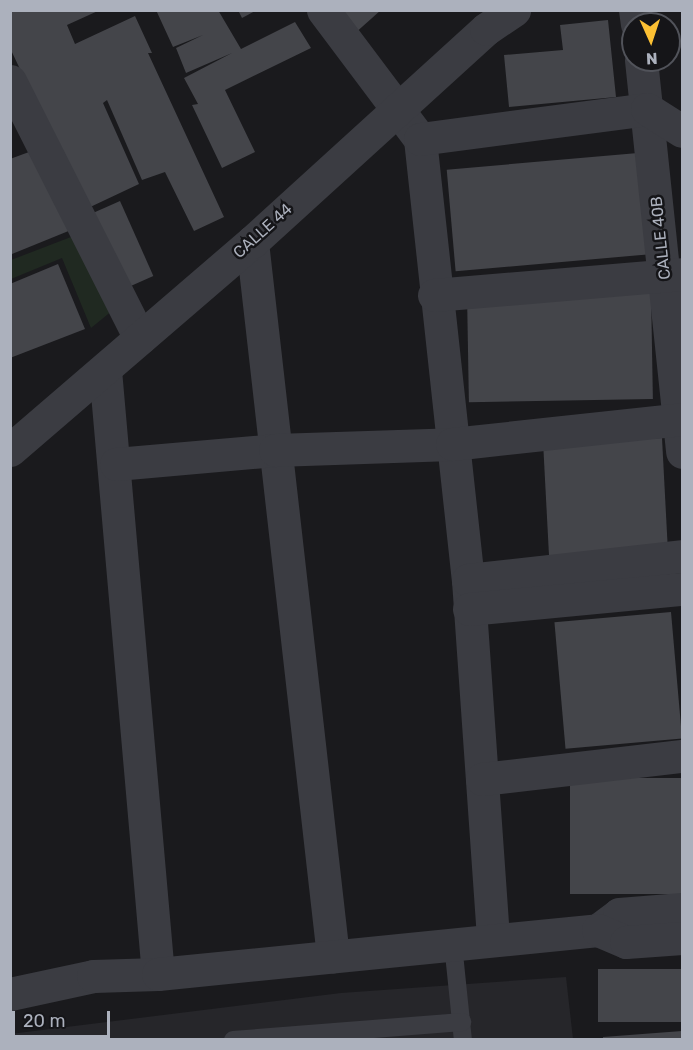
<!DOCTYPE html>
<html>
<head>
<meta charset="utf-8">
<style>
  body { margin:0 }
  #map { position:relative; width:693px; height:1050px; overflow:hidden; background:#1a1a1d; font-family:Rubik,sans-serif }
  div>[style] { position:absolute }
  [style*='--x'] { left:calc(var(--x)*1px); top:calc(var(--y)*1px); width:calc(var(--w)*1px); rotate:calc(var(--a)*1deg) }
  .built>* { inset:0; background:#26262a }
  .green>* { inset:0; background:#202921 }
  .building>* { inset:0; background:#44454a; transform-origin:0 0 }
  .lane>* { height:18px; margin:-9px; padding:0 9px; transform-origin:9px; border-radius:9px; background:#3b3c42 }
  .street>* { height:33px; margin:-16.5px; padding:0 16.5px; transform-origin:16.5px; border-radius:16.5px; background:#3b3c42 }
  span { translate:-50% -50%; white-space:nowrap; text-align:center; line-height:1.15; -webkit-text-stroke:5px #151518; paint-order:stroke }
  .street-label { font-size:16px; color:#acb1bd }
  .frame { position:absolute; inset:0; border:12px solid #acb1bd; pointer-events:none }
  .north { position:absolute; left:621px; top:12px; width:60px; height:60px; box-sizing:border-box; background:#151518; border:2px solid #51535a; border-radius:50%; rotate:177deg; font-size:16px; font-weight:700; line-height:24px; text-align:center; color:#acb1bd }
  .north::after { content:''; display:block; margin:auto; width:21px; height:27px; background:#fcc033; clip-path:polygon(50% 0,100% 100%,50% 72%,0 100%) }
  .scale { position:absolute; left:12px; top:1011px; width:98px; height:27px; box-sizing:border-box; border:3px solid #acb1bd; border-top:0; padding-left:8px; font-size:18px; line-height:21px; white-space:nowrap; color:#acb1bd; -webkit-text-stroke:4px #151518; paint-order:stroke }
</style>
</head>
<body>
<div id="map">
  <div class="built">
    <i style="clip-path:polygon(566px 977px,573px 1039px,11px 1040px,10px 1034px,341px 993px)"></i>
  </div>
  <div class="green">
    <i style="clip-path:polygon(84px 232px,118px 306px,91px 328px,62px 258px,11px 279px,11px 260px)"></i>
  </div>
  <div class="building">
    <i style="clip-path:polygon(10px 10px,100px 10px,67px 25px,75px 44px,135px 16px,152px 53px,148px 53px,224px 217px,194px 231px,165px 172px,142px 180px,107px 100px,103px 103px,139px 184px,86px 209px,10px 48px)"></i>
    <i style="clip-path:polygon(156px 10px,218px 10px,241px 49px,295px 22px,311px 48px,225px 90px,255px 152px,222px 168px,192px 105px,198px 104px,184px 78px,232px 53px,186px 73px,176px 48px,203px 35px,173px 47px)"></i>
    <i style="clip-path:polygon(238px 10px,257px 10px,242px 18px)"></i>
    <i style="clip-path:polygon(329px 10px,381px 10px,353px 35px)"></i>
    <i style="clip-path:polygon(608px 20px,616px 97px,509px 107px,504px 55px,563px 50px,560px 25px)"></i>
    <i style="clip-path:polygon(29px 152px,71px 230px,12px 254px,10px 159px)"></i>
    <i style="left:638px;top:153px;width:102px;height:192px;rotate:85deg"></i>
    <i style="left:120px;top:201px;width:82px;height:37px;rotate:66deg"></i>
    <i style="clip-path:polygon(58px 264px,85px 329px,10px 358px,10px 284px)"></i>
    <i style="left:651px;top:291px;width:108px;height:184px;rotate:89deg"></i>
    <i style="left:662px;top:438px;width:117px;height:119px;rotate:87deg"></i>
    <i style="left:671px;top:612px;width:127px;height:117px;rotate:85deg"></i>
    <i style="left:682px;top:778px;width:116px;height:112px;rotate:90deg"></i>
    <i style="left:682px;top:969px;width:53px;height:84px;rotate:90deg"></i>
    <i style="clip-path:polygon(682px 1031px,682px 1040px,603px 1040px,603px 1037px)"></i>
  </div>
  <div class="lane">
    <i style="--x:453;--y:944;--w:97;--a:84.1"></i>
    <i style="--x:233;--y:1040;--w:230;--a:-4.5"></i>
  </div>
  <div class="street">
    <i style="--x:323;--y:10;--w:161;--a:53.1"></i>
    <i style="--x:420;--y:139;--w:444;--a:83.8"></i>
    <i style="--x:468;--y:580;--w:361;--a:86"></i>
    <i style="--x:635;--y:10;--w:14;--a:82"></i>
    <i style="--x:641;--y:60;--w:394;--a:84"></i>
    <i style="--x:10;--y:81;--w:288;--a:63.2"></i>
    <i style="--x:420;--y:139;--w:229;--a:-7.5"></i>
    <i style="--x:647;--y:109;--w:41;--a:32.2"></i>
    <i style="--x:252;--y:242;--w:719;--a:83.53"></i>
    <i style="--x:434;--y:295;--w:249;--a:-4.8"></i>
    <i style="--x:105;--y:370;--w:606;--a:84.99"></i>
    <i style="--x:10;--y:450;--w:319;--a:-40.7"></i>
    <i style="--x:252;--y:242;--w:316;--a:-42.3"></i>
    <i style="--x:486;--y:29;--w:34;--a:-34"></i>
    <i style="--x:116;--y:464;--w:160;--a:-5"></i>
    <i style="--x:275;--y:450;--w:177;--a:-1.9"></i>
    <i style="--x:452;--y:444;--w:231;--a:-6.2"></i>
    <i style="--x:468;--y:580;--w:215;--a:-6.4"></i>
    <i style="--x:469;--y:609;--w:214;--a:-5.4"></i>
    <i style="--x:482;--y:779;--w:201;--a:-6.6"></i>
    <i style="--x:598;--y:930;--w:26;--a:-37"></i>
    <i style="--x:619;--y:914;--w:63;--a:-4.5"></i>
    <i style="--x:10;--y:994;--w:85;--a:-12.2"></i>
    <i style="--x:93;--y:976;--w:65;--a:-1.8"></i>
    <i style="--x:158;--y:974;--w:442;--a:-5.7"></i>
    <i style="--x:598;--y:930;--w:30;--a:23"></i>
    <i style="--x:626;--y:942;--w:56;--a:-4.1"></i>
  </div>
  <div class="street-label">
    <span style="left:263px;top:231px;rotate:-42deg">CALLE 44</span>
    <span style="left:661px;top:238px;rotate:-96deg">CALLE 40B</span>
  </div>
  <div class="frame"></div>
  <div class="north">N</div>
  <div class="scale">20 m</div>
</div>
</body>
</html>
